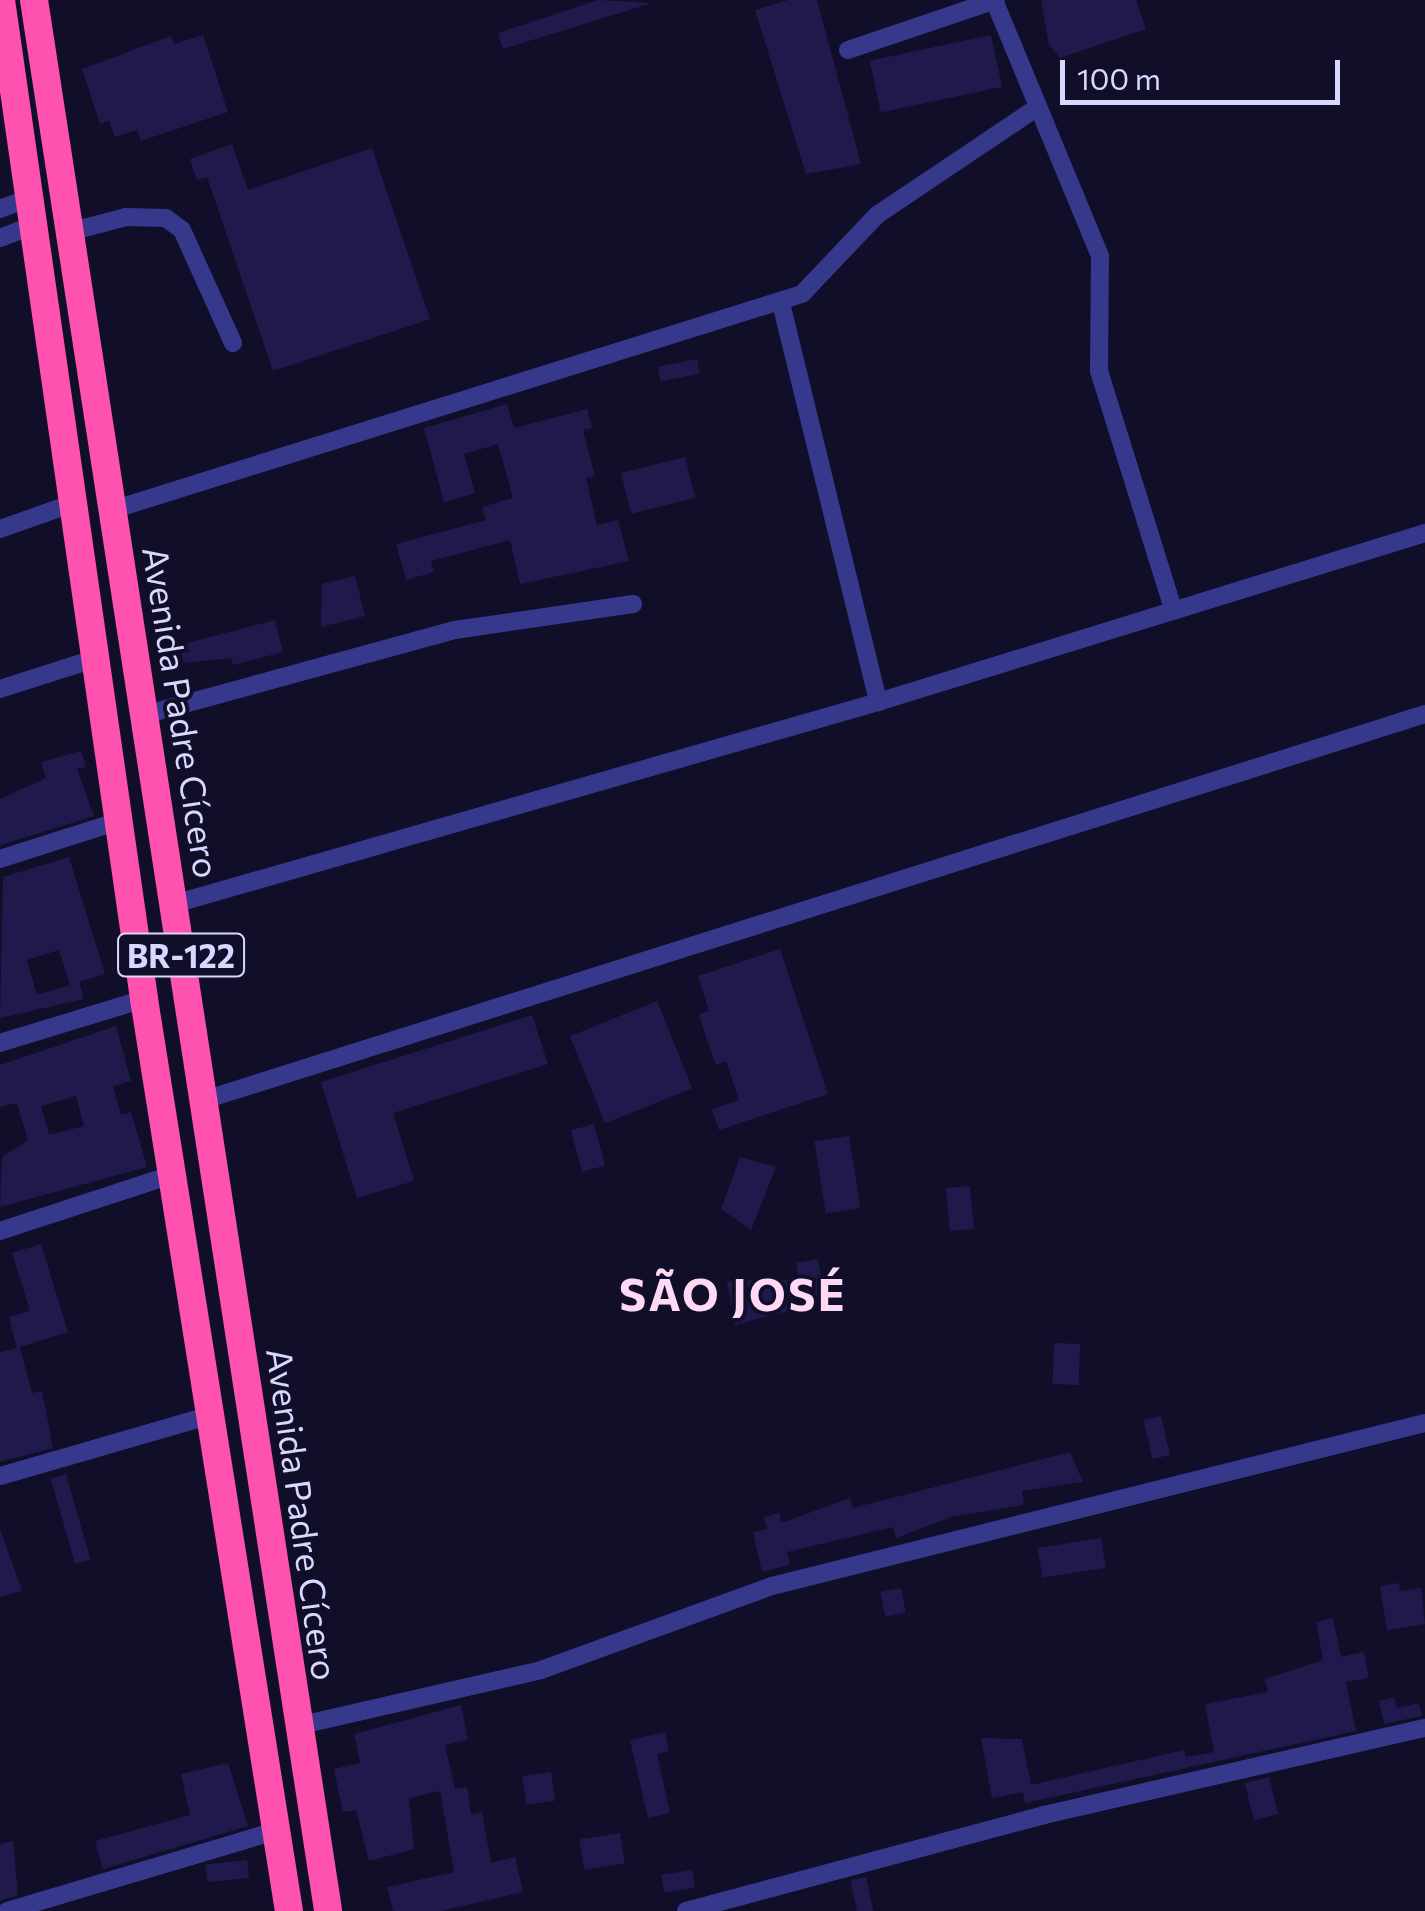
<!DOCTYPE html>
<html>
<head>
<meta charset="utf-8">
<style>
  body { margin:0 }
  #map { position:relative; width:1425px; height:1911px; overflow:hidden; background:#110e2a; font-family:Commissioner,sans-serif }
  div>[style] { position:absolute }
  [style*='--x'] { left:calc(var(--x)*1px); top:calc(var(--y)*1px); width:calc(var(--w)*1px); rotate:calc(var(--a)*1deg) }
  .building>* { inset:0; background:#20194c; transform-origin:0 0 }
  .minor>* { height:18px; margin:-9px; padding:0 9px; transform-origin:9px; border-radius:9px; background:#36388c }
  .highway>* { height:28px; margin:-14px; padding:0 14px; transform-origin:14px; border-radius:14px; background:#ff52af }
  span { translate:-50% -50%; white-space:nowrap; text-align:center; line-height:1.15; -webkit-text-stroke:8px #110e2a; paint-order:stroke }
  .shield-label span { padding:2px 8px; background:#110e2a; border:2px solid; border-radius:8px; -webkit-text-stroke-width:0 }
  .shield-label { font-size:32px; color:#d9d7ff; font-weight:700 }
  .street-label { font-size:35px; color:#d9d7ff }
  .district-label { font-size:45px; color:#ffd9f3; font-weight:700; letter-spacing:2.5px }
  .scale { position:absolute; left:1060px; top:60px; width:280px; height:45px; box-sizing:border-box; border:5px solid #d9d7ff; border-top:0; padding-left:12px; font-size:30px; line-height:35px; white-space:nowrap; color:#d9d7ff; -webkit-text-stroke:8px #110e2a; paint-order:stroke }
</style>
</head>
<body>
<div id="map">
  <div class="building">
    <i style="clip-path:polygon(598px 0,652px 3px,503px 49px,498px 33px)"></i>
    <i style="clip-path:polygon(788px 0,817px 0,861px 164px,806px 174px,755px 10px)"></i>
    <i style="clip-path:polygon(1041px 0,1136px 0,1146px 29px,1060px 58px,1049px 45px)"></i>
    <i style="clip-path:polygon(203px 35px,228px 112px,141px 141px,137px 130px,115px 137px,109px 121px,100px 124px,82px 69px,171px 36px,174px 44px)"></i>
    <i style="left:991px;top:35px;width:53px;height:124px;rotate:78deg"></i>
    <i style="clip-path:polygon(232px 144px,248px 190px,372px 148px,430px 319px,273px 371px,207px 177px,197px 180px,190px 159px)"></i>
    <i style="left:697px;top:359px;width:15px;height:40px;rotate:79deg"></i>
    <i style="clip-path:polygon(507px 404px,514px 428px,587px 409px,592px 428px,583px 430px,595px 476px,586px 478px,597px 525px,618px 520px,629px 561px,520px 584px,510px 540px,431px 561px,434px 572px,406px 580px,396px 544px,486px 520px,482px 507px,513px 498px,498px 444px,464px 454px,475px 493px,444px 502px,424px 428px)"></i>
    <i style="left:685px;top:457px;width:42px;height:66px;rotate:76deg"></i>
    <i style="clip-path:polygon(355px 576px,365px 616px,321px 627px,322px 584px)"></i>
    <i style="clip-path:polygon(275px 620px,283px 652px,233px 665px,231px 658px,184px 663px,179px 645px)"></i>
    <i style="clip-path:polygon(81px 751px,86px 767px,77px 769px,94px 816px,0 845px,0 799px,46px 778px,41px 762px)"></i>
    <i style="clip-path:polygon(evenodd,69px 857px,105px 974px,79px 982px,84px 999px,0 1018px,3px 877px,69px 857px,59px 950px,70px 985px,37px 995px,27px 960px,59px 950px)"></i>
    <i style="clip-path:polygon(780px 949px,828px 1094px,719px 1130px,712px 1109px,739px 1100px,726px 1061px,716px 1065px,707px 1040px,699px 1014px,709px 1011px,698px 976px)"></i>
    <i style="left:657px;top:1001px;width:94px;height:94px;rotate:68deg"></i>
    <i style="clip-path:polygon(532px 1015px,548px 1064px,393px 1113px,414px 1181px,357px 1198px,321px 1082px)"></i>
    <i style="clip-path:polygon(evenodd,116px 1026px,131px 1081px,113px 1086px,121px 1115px,131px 1112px,147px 1167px,0 1207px,2px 1157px,28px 1140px,17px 1103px,0 1107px,0 1065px,116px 1026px,76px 1096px,84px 1126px,49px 1135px,41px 1106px,76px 1096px)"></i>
    <i style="left:594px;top:1124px;width:43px;height:24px;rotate:75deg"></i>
    <i style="left:849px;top:1136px;width:73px;height:35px;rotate:81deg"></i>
    <i style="clip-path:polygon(740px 1157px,776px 1167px,751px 1230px,721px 1209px)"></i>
    <i style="left:970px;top:1186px;width:43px;height:24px;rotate:85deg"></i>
    <i style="clip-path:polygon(41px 1244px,68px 1332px,20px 1347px,32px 1393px,42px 1391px,53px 1448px,0 1462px,0 1352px,17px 1348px,9px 1317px,30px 1311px,12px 1253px)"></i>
    <i style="clip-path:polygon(818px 1259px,826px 1301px,735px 1325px,727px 1281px,799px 1280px,796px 1263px)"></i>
    <i style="left:1054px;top:1343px;width:26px;height:41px;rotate:2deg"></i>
    <i style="left:1161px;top:1416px;width:40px;height:18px;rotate:77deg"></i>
    <i style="clip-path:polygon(1070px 1452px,1083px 1482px,1022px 1491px,1024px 1505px,951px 1517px,896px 1538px,893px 1527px,787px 1552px,790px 1565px,762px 1572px,753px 1532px,767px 1529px,764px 1517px,779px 1513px,781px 1523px,850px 1498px,853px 1508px)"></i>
    <i style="left:66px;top:1474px;width:89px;height:16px;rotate:74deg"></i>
    <i style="clip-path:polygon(0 1529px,22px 1591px,0 1597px)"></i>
    <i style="left:1101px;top:1538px;width:30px;height:64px;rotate:81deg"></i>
    <i style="clip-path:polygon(1399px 1583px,1400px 1591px,1421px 1588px,1425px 1624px,1387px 1630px,1380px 1586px)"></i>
    <i style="left:901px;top:1588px;width:25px;height:21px;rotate:79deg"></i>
    <i style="clip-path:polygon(1333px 1618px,1341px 1657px,1364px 1652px,1369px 1678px,1346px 1682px,1356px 1731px,1025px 1803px,1023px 1792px,992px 1798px,981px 1738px,1022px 1739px,1031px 1785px,1184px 1750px,1186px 1757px,1214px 1752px,1205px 1704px,1268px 1692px,1265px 1679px,1323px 1660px,1316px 1622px)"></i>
    <i style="clip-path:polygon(1394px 1697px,1397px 1708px,1419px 1703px,1422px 1716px,1384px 1724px,1379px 1701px)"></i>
    <i style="clip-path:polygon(461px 1705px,468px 1740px,445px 1745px,455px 1789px,467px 1787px,471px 1814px,482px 1812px,491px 1863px,515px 1857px,523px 1892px,441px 1911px,393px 1911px,387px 1887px,454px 1872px,440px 1791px,409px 1798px,414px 1849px,369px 1861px,356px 1810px,343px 1812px,334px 1769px,360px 1763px,354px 1734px)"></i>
    <i style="clip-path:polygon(665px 1732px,669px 1751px,657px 1754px,670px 1813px,648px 1818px,630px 1740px)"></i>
    <i style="clip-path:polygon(228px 1763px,248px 1826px,103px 1869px,95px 1841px,190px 1815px,181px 1774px)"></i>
    <i style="left:551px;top:1772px;width:29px;height:29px;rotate:82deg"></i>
    <i style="left:1269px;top:1777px;width:38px;height:25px;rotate:76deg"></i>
    <i style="left:620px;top:1833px;width:31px;height:41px;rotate:81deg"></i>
    <i style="clip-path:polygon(13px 1841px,18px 1895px,0 1901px,0 1844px)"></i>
    <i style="left:247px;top:1860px;width:18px;height:42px;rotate:84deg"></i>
    <i style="left:692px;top:1870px;width:18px;height:31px;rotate:81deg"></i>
    <i style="left:866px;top:1877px;width:35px;height:16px;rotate:78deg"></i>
  </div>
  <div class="minor">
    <i style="--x:994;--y:0;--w:277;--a:67.5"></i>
    <i style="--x:1100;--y:256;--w:115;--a:90.5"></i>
    <i style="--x:1099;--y:371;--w:246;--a:72.7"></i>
    <i style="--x:848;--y:50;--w:156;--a:-18.7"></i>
    <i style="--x:0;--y:209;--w:34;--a:-21"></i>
    <i style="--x:69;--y:232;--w:59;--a:-14.7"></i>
    <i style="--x:126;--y:217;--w:40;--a:1.4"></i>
    <i style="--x:166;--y:218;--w:20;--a:37"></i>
    <i style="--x:182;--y:230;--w:124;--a:65.7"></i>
    <i style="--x:0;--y:238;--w:39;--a:-21"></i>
    <i style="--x:781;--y:303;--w:411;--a:76.3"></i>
    <i style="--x:112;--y:510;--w:723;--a:-17.38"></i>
    <i style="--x:802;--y:294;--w:109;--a:-46.5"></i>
    <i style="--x:877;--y:215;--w:188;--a:-33.9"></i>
    <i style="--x:0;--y:529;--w:75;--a:-19.4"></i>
    <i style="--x:0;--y:689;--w:99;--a:-17.7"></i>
    <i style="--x:144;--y:715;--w:322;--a:-15.3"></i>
    <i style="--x:455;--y:630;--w:180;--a:-8.3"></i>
    <i style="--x:0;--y:859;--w:125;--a:-17.7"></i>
    <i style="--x:174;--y:904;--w:732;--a:-16.01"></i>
    <i style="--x:878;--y:702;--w:573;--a:-17.17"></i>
    <i style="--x:0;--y:1043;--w:151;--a:-17"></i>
    <i style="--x:204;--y:1100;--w:1281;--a:-17.54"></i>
    <i style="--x:0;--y:1231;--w:183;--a:-18.1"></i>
    <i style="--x:0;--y:1476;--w:220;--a:-16.1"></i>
    <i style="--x:297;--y:1726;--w:250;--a:-12.9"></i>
    <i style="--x:541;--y:1670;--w:246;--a:-20"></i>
    <i style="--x:772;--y:1586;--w:673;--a:-14.02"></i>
    <i style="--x:7;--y:1911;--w:281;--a:-16.6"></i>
    <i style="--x:686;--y:1911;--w:371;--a:-15"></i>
    <i style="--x:1044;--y:1815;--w:391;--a:-12.9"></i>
  </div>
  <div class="highway">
    <i style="--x:1;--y:0;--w:1009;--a:81.85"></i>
    <i style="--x:144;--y:999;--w:923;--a:80.97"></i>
    <i style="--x:34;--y:0;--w:1933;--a:81.25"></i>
  </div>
  <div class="shield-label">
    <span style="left:181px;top:955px">BR-122</span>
  </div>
  <div class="street-label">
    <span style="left:182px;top:712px;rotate:81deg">Avenida Padre Cícero</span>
    <span style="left:303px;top:1514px;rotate:82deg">Avenida Padre Cícero</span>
  </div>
  <div class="district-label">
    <span style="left:733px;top:1293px">SÃO JOSÉ</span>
  </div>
  <div class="scale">100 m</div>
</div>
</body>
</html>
